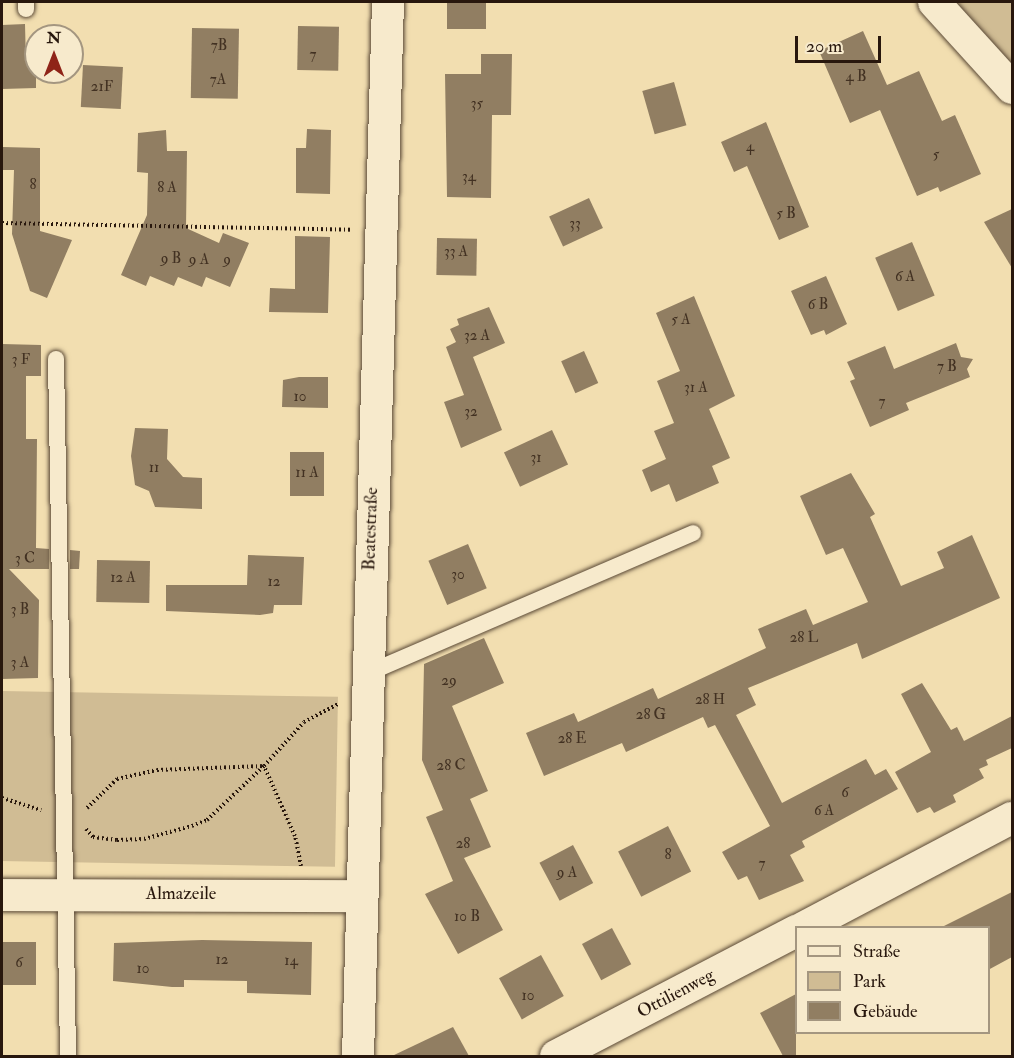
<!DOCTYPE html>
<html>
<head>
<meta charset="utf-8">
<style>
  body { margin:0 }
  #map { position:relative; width:1014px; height:1058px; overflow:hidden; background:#f2deb0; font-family:"IM FELL Double Pica",serif }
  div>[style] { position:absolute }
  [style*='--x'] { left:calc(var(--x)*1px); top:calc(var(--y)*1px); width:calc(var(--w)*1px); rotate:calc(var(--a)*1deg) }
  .green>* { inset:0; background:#d0bc94; transform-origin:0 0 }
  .building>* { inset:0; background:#917e62; transform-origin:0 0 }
  .path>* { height:4px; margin-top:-2px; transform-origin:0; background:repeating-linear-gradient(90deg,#28170d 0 1.5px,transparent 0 4.5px) }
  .roads { filter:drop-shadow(0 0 2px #5a4936) drop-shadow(0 0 2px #5a4936) }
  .lane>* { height:16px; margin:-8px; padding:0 8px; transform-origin:8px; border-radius:8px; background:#f7eacc }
  .street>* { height:32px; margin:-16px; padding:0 16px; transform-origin:16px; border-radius:16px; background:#f7eacc }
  span { translate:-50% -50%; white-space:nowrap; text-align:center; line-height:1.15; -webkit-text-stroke:4.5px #f7eacc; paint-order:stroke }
  .number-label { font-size:15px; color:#423122 }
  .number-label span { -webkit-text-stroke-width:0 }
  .street-label { font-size:18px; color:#28170d }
  .frame { position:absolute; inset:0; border:3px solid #28170d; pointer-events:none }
  .legend { position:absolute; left:795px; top:926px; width:195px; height:108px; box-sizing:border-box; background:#f7eacc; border:2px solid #a49680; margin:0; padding:8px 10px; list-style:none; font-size:18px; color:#28170d }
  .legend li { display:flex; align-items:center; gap:12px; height:30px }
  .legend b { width:30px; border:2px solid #a49680 }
  .north { position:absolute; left:24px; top:24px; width:60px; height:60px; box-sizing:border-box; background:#f7eacc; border:2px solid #a49680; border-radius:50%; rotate:0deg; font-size:16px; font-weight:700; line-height:24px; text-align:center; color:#28170d }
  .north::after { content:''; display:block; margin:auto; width:21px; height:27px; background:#8f2418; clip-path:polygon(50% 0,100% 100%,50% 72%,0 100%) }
  .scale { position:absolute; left:795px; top:36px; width:86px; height:27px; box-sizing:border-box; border:3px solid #28170d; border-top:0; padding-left:8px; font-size:18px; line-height:21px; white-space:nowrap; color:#28170d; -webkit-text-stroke:4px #f7eacc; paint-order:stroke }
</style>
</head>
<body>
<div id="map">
  <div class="green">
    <i style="clip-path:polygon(952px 2px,1012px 2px,1012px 69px)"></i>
    <i style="left:2px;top:691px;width:336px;height:170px;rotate:1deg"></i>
  </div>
  <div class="building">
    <i style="left:447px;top:2px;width:39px;height:27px"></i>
    <i style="clip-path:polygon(25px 24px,26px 64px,36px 64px,36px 88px,2px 89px,2px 25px)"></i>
    <i style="left:298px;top:26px;width:41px;height:44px;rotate:1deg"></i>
    <i style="left:192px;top:28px;width:47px;height:70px;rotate:1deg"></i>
    <i style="clip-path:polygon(863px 31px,887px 85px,919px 71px,942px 121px,955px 115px,981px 174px,940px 192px,938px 187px,917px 196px,880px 110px,850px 123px,819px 51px)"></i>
    <i style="clip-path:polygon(481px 54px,512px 54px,511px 115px,492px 115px,491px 198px,447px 197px,445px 74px,481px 74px)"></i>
    <i style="left:83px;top:65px;width:40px;height:42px;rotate:3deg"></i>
    <i style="left:674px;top:82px;width:45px;height:33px;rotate:74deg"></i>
    <i style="clip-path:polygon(766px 122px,809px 227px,779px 240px,747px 166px,734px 172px,721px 142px)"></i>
    <i style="clip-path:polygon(307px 129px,331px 130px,330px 194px,296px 193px,296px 148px,306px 148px)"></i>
    <i style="clip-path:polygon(166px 130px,167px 151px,187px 151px,186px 228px,219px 243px,223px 233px,249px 243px,230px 287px,206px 277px,202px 287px,178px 277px,174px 286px,150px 276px,146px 286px,121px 275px,147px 215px,148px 173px,137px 172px,138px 133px)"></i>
    <i style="clip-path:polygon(3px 147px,40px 148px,40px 231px,72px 240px,47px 298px,30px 291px,12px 234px,14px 170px,3px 170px)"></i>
    <i style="left:589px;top:198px;width:33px;height:44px;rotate:65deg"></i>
    <i style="clip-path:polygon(1012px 209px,1012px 268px,984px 222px)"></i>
    <i style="clip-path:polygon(295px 236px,330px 237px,328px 313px,269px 312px,270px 288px,295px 289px)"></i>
    <i style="left:437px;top:238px;width:40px;height:37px;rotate:1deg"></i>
    <i style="left:912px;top:242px;width:58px;height:40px;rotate:67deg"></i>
    <i style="clip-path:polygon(826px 276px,847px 324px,826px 335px,824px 330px,811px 335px,791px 291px)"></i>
    <i style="clip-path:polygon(694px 296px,735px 396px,709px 409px,730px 458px,712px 466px,719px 483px,676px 502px,669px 484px,651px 492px,642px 470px,666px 459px,654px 431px,674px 423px,657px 381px,680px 371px,656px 313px)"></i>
    <i style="clip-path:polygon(489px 307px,505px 343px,473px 357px,502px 430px,461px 448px,444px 402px,464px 395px,446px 347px,456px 342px,450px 329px,459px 325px,457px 319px)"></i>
    <i style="clip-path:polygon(956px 343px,961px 357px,973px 359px,967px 369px,970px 377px,906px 403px,909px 410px,870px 427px,850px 381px,855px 379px,847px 362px,885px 346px,894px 369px)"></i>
    <i style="clip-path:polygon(2px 344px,41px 345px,41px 376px,26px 376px,26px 439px,37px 439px,36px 548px,49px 549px,49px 569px,9px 569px,39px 600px,38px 678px,2px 679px)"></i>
    <i style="left:584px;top:351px;width:35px;height:25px;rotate:66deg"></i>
    <i style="clip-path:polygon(299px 377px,328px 377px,328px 408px,282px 407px,283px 380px)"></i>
    <i style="clip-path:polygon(135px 428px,168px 429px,167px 459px,183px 477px,202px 478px,202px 509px,155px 507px,149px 491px,135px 485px,131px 456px)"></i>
    <i style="left:552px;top:430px;width:38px;height:53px;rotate:65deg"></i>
    <i style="left:290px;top:452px;width:34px;height:44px"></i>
    <i style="clip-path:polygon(851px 473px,875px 514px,870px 517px,901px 586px,944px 568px,937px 552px,972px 535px,1000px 598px,862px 659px,857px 643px,748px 688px,756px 705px,736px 715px,782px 803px,866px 759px,875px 775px,886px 769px,898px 789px,802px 841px,805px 847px,790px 855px,804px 881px,759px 900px,747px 876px,738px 880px,722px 852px,770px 826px,715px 725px,708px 728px,703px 717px,626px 752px,622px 743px,544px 776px,526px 733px,574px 713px,578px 722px,653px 688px,658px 699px,766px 648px,758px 629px,806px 609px,813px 625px,868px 602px,843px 548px,826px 555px,800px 496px)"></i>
    <i style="left:468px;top:544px;width:48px;height:43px;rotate:67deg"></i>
    <i style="clip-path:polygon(70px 550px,80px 551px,79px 569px,70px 569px)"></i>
    <i style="clip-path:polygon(248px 555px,304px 557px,302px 605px,274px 605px,273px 613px,260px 615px,166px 611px,166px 585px,247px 585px)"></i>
    <i style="left:97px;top:560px;width:53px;height:42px;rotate:1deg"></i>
    <i style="clip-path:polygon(484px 638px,504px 683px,452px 706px,488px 791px,470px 799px,491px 847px,464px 858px,503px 930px,458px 954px,425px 894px,453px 881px,426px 817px,443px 810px,422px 760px,424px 664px)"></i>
    <i style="clip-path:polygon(922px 683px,951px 730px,957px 727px,964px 741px,1012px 716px,1012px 748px,986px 760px,988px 765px,979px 769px,984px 778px,953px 795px,956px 802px,934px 813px,930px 807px,917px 813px,895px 772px,931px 752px,901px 694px)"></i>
    <i style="left:668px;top:826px;width:51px;height:56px;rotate:63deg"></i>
    <i style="left:573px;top:845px;width:43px;height:38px;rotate:62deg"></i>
    <i style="clip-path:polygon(1012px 892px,1012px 957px,988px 970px,988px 927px,942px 927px)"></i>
    <i style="left:612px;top:928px;width:41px;height:34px;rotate:62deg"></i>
    <i style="clip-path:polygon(202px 940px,312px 942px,311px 995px,247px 993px,247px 981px,184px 980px,184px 987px,172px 987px,113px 981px,114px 943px)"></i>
    <i style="left:2px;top:942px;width:34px;height:43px"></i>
    <i style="left:541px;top:955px;width:47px;height:48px;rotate:61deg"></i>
    <i style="clip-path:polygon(796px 994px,796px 1056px,783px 1056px,760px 1013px)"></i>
    <i style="clip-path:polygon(453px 1027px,469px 1056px,392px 1056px)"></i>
  </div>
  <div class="path">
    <i style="--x:2;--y:223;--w:351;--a:1.1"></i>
    <i style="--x:2;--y:798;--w:41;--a:17.1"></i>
    <i style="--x:87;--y:808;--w:42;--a:-44"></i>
    <i style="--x:117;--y:779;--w:41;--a:-12.7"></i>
    <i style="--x:157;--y:770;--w:107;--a:-2.1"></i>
    <i style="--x:86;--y:829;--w:11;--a:49"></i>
    <i style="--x:93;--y:837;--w:24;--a:7"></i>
    <i style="--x:117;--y:840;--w:27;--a:-2"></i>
    <i style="--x:144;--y:839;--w:50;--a:-15.2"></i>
    <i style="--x:192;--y:826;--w:16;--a:-22"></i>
    <i style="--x:207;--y:820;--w:79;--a:-43.5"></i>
    <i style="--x:301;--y:866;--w:31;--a:-101"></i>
    <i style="--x:295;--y:836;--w:77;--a:-113.9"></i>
    <i style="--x:264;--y:766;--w:59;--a:-47.7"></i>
    <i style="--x:304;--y:722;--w:38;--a:-28"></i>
  </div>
  <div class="roads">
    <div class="lane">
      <i style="--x:26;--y:2;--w:7;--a:90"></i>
      <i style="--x:56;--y:359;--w:697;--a:89.01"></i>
      <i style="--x:366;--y:674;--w:356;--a:-23.3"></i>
    </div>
    <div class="street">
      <i style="--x:934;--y:2;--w:116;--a:47.8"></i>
      <i style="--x:2;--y:895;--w:358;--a:0.2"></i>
      <i style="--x:803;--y:928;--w:236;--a:-27.8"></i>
      <i style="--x:358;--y:1056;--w:1054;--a:-88.37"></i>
      <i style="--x:556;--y:1056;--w:271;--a:-27.5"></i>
    </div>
  </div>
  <div class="number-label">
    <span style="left:219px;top:46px">7B</span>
    <span style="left:313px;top:55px">7</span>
    <span style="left:856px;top:77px">4 B</span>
    <span style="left:218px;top:80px">7A</span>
    <span style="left:102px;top:87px">21F</span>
    <span style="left:477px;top:104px">35</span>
    <span style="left:750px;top:147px">4</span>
    <span style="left:936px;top:155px">5</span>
    <span style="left:469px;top:177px">34</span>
    <span style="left:33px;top:185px">8</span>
    <span style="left:167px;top:188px">8 A</span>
    <span style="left:786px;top:214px">5 B</span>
    <span style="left:575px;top:224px">33</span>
    <span style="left:456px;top:252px">33 A</span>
    <span style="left:171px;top:259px">9 B</span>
    <span style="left:199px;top:260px">9 A</span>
    <span style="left:227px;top:260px">9</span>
    <span style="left:905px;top:277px">6 A</span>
    <span style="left:818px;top:305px">6 B</span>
    <span style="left:681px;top:320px">5 A</span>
    <span style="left:477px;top:336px">32 A</span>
    <span style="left:21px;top:360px">3 F</span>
    <span style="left:947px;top:367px">7 B</span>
    <span style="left:696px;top:388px">31 A</span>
    <span style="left:300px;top:397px">10</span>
    <span style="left:882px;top:402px">7</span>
    <span style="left:471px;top:412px">32</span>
    <span style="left:536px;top:458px">31</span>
    <span style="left:154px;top:468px">11</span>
    <span style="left:307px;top:473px">11 A</span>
    <span style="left:25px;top:559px">3 C</span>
    <span style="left:458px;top:575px">30</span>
    <span style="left:123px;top:578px">12 A</span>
    <span style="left:274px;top:582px">12</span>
    <span style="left:20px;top:610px">3 B</span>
    <span style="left:804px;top:638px">28 L</span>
    <span style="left:20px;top:663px">3 A</span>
    <span style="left:449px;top:681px">29</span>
    <span style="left:710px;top:700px">28 H</span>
    <span style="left:651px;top:715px">28 G</span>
    <span style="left:572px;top:739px">28 E</span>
    <span style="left:451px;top:766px">28 C</span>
    <span style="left:845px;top:793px">6</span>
    <span style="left:824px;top:811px">6 A</span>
    <span style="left:463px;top:844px">28</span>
    <span style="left:668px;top:855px">8</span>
    <span style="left:762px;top:864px">7</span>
    <span style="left:567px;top:873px">9 A</span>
    <span style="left:467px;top:917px">10 B</span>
    <span style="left:222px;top:960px">12</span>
    <span style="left:291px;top:961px">14</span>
    <span style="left:19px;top:963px">6</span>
    <span style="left:143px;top:969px">10</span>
    <span style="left:528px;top:996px">10</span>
  </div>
  <div class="street-label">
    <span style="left:371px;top:529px;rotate:-88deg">Beatestraße</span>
    <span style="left:181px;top:894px">Almazeile</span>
    <span style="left:676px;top:994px;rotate:-28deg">Ottilienweg</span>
  </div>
  <div class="frame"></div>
  <ul class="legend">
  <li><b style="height:8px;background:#f7eacc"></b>Straße</li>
  <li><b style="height:16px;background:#d0bc94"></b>Park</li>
  <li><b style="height:16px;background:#917e62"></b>Gebäude</li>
  </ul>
  <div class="north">N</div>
  <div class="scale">20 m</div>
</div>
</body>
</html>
